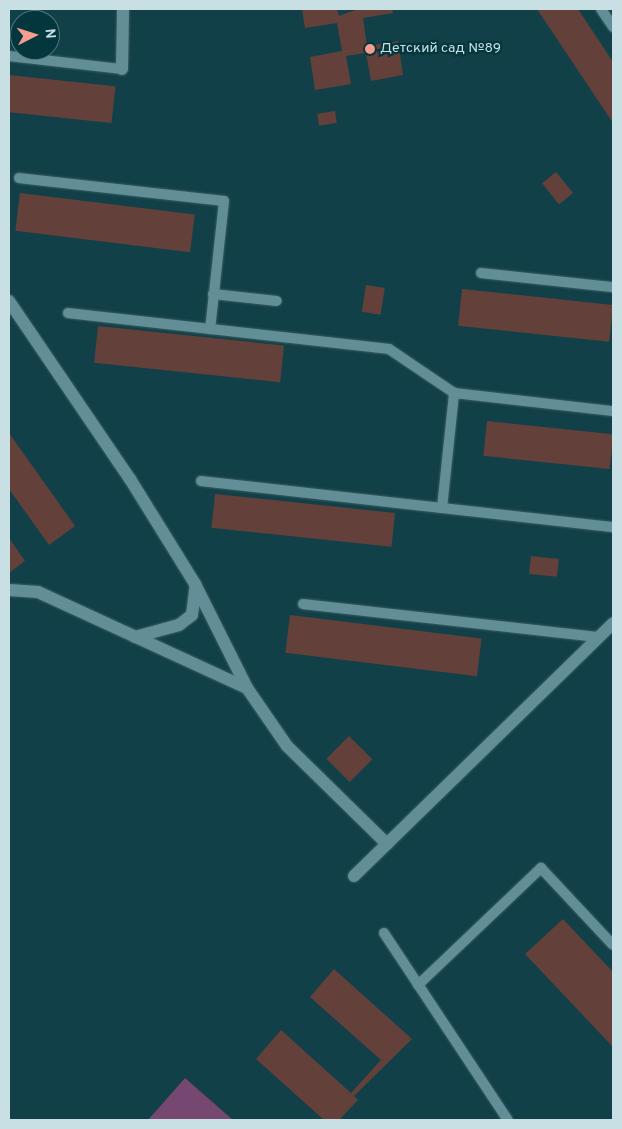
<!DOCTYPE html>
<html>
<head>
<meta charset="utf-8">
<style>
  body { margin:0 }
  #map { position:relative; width:622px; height:1129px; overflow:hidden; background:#124048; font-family:Overpass,sans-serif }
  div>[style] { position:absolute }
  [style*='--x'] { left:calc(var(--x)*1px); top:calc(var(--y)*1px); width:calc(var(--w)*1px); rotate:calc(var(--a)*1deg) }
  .green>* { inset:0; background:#754771 }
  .building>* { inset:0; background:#63403a; transform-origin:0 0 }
  .roads { filter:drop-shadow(0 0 1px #3d5e62) drop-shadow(0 0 1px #3d5e62) }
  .lane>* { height:10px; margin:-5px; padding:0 5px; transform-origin:5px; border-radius:5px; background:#628f97 }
  .street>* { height:12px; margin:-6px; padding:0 6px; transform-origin:6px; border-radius:6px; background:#628f97 }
  .dots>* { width:14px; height:14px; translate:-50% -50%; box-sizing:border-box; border:2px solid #04363d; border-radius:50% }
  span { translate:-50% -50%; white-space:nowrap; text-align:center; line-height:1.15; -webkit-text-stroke:4.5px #04363d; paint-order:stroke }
  .poi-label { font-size:14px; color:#c8dfe4 }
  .left { translate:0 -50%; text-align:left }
  .frame { position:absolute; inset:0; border:10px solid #c8dfe4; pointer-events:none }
  .north { position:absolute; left:10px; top:10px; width:50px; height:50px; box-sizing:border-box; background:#04363d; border:1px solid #527a80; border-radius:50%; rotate:85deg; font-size:14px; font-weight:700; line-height:20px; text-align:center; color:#c8dfe4 }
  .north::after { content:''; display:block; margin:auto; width:18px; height:22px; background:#f59d8e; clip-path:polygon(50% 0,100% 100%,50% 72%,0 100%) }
</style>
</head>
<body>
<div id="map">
  <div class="green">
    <i style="clip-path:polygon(185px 1078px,233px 1120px,148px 1120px)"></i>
  </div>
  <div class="building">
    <i style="clip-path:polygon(302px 9px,337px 9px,339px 16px,358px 9px,392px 9px,393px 13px,363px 18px,367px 46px,398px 41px,403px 75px,371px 81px,366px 53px,346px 56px,351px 84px,315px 90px,310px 57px,342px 51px,337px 23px,305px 28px)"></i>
    <i style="clip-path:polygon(537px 9px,578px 9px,613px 62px,613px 123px)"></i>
    <i style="left:9px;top:75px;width:107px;height:37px;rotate:6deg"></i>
    <i style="left:335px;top:111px;width:12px;height:18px;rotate:81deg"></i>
    <i style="left:556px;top:172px;width:27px;height:18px;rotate:51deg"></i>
    <i style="left:20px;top:193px;width:176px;height:38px;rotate:7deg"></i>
    <i style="left:366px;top:285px;width:19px;height:27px;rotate:9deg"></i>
    <i style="left:462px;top:289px;width:152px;height:37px;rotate:6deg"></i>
    <i style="left:98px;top:326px;width:187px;height:37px;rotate:6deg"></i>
    <i style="left:487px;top:421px;width:127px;height:35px;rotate:6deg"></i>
    <i style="clip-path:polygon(9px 433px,75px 526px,49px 545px,9px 489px)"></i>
    <i style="left:215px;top:494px;width:181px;height:34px;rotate:6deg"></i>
    <i style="clip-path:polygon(9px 538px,25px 561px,9px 573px)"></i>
    <i style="left:531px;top:556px;width:28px;height:18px;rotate:6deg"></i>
    <i style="left:290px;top:615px;width:193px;height:38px;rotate:7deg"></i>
    <i style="left:349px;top:736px;width:33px;height:32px;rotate:45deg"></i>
    <i style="clip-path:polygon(563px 919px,613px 972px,613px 1047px,525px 954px)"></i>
    <i style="clip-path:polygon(334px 969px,412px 1039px,354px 1096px,358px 1100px,339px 1120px,324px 1120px,256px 1059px,281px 1030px,351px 1093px,381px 1060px,310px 997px)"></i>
  </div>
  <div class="roads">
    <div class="lane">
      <i style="--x:601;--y:9;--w:22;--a:56"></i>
      <i style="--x:9;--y:56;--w:114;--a:6.6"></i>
      <i style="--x:19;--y:178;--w:206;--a:6.4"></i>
      <i style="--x:224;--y:201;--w:129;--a:96.2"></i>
      <i style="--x:481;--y:273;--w:133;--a:6.1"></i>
      <i style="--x:213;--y:294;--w:64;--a:6.2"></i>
      <i style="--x:68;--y:313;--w:323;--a:6.4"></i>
      <i style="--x:389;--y:349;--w:78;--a:34.1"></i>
      <i style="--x:454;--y:393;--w:160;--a:6.5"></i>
      <i style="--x:201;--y:481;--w:415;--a:6.4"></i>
      <i style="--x:442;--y:508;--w:116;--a:-84"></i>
      <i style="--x:303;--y:604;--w:298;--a:6.4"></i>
      <i style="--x:384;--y:933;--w:224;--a:56.5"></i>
      <i style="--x:418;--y:985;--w:170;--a:-43.6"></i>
      <i style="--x:541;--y:868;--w:105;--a:46.9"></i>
    </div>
    <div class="street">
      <i style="--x:122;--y:69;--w:60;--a:-89"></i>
      <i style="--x:9;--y:301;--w:215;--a:55.8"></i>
      <i style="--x:130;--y:479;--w:123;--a:58.2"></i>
      <i style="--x:195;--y:584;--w:116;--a:63.4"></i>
      <i style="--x:247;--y:688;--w:70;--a:55.4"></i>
      <i style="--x:287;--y:746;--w:140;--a:44.4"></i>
      <i style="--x:9;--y:590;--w:29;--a:4"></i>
      <i style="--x:38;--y:592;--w:230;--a:24.7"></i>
      <i style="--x:135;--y:637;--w:46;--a:-15.3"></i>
      <i style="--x:179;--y:625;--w:16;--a:-38"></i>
      <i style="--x:192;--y:615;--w:26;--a:-83"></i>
      <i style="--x:354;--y:876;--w:362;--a:-44.3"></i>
    </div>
  </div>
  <div class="dots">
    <i style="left:370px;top:49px;background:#f59d8e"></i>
  </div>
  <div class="poi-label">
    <span class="left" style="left:380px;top:49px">Детский сад №89</span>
  </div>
  <div class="frame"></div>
  <div class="north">N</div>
</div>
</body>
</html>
